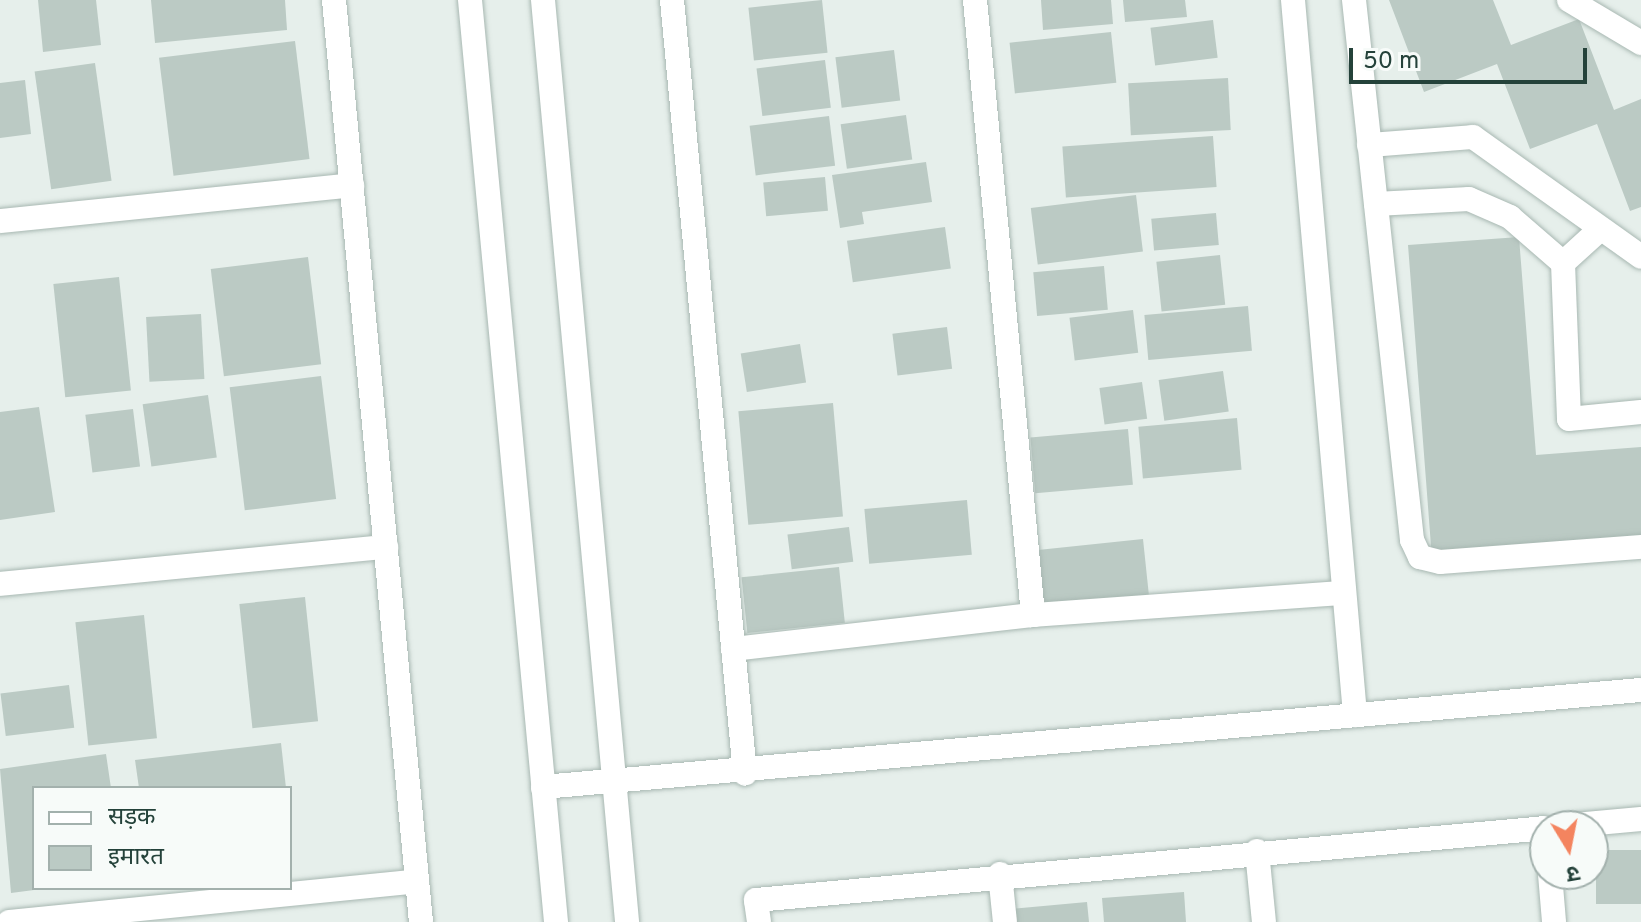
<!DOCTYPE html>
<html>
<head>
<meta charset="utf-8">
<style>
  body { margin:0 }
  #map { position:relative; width:1641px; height:922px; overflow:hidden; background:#e6efeb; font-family:Overpass,"Noto Sans Devanagari",sans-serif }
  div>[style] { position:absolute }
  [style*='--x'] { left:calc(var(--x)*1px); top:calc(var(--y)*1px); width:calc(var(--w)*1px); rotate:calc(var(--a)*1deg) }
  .building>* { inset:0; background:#bbcac4; transform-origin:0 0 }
  .roads { filter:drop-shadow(0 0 2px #a8b8b2) drop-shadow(0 0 2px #a8b8b2) }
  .street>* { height:24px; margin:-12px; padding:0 12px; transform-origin:12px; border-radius:12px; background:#fff }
  .secondary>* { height:24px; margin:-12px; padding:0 12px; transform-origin:12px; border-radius:12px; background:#fff }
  span { translate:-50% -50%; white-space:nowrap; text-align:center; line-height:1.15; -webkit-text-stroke:6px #f7fbf9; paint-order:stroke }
  .legend { position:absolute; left:32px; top:786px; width:260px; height:104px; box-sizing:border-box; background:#f7fbf9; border:2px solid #a3b1ad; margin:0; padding:10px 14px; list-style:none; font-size:24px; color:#24423a }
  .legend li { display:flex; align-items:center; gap:16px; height:40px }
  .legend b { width:40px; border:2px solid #a3b1ad }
  .north { position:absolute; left:1529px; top:810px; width:80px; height:80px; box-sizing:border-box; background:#f7fbf9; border:2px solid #a3b1ad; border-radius:50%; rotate:170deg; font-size:22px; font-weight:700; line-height:32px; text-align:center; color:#24423a }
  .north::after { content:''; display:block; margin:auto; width:28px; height:36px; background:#f4845f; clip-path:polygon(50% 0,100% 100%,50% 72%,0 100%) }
  .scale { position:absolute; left:1349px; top:48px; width:238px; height:36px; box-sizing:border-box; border:4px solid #24423a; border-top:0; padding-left:10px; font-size:24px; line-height:28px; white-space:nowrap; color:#24423a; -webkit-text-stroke:6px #f7fbf9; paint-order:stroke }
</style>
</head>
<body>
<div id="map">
  <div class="building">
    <i style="clip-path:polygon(38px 0,96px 0,101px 45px,43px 52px)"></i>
    <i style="clip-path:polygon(151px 0,285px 0,287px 30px,155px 43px)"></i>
    <i style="left:822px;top:0;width:53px;height:74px;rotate:84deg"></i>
    <i style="clip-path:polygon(1041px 0,1111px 0,1113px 24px,1043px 30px)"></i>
    <i style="clip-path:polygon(1123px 0,1185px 0,1187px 17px,1125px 22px)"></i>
    <i style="clip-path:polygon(1389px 0,1493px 0,1511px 45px,1579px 19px,1614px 110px,1641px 99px,1641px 207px,1630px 211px,1597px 124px,1530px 149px,1497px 64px,1424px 92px)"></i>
    <i style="left:1213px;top:20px;width:38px;height:63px;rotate:83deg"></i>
    <i style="left:1111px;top:32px;width:51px;height:102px;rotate:84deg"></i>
    <i style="left:295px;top:41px;width:119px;height:137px;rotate:83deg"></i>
    <i style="left:894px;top:50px;width:51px;height:59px;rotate:83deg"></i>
    <i style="left:825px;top:60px;width:48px;height:69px;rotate:83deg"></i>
    <i style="left:95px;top:63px;width:119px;height:61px;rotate:82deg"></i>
    <i style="left:1228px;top:78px;width:52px;height:100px;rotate:87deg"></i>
    <i style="clip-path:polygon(25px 80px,31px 134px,0 138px,0 83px)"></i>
    <i style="left:906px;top:115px;width:45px;height:66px;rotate:82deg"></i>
    <i style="left:829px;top:116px;width:50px;height:80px;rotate:83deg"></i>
    <i style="left:1213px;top:136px;width:51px;height:151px;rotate:86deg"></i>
    <i style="clip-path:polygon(926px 162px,932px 202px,862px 212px,864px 224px,840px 228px,832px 175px)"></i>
    <i style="left:825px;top:177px;width:34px;height:62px;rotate:85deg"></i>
    <i style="left:1136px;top:195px;width:57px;height:106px;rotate:83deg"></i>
    <i style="left:1216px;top:213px;width:32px;height:65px;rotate:85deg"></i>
    <i style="left:945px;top:227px;width:42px;height:99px;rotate:82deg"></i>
    <i style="clip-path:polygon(1519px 237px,1536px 455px,1641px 447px,1641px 543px,1432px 559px,1408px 245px)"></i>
    <i style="left:1220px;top:255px;width:50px;height:64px;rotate:84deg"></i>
    <i style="left:308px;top:257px;width:108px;height:98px;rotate:83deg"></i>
    <i style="left:1104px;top:266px;width:44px;height:71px;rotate:85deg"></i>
    <i style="left:119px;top:277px;width:114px;height:66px;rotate:84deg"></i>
    <i style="left:1248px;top:306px;width:45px;height:104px;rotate:85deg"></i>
    <i style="left:1133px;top:310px;width:43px;height:64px;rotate:83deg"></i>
    <i style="left:201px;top:314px;width:65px;height:55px;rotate:87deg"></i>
    <i style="left:947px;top:327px;width:42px;height:55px;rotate:83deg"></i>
    <i style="left:800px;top:344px;width:39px;height:60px;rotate:81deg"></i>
    <i style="left:1223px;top:371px;width:41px;height:65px;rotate:82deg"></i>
    <i style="left:321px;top:376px;width:124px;height:92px;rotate:83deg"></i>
    <i style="left:1142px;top:382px;width:37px;height:43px;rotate:82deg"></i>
    <i style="left:208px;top:395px;width:63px;height:66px;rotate:82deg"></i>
    <i style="left:833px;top:403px;width:114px;height:95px;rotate:85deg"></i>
    <i style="clip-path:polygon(39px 407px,55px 512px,0 520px,0 412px)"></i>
    <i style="left:133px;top:409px;width:58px;height:48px;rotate:83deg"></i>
    <i style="left:1237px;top:418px;width:52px;height:99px;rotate:85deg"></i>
    <i style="left:1128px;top:429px;width:56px;height:98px;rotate:85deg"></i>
    <i style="left:967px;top:500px;width:55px;height:103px;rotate:85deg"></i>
    <i style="left:849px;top:527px;width:35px;height:62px;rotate:83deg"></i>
    <i style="left:1143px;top:539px;width:58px;height:108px;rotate:84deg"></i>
    <i style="left:839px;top:567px;width:56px;height:98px;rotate:84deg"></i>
    <i style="left:305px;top:597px;width:125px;height:66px;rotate:84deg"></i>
    <i style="left:144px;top:615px;width:124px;height:69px;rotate:84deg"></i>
    <i style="left:69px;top:685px;width:43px;height:69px;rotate:83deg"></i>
    <i style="clip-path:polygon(281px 743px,286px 788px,139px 788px,135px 760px)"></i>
    <i style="clip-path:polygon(106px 754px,111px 788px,34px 788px,34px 890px,11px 893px,0 769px)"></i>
    <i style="left:1641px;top:850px;width:54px;height:45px;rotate:90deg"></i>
    <i style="clip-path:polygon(1184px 892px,1186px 922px,1104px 922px,1102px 898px)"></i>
    <i style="clip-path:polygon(1087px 902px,1089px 922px,1012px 922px,1011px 909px)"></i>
  </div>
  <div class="roads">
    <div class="street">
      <i style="--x:334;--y:0;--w:926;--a:84.61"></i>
      <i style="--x:672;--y:0;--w:777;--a:84.61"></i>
      <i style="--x:975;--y:0;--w:618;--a:84.61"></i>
      <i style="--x:1293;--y:0;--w:718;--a:85.04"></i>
      <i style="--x:1354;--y:0;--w:543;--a:83.87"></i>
      <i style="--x:1412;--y:540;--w:19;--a:65"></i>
      <i style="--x:1420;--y:557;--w:21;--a:14"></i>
      <i style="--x:1440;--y:562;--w:202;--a:-4.3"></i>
      <i style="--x:1569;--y:0;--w:84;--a:30.8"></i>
      <i style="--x:1369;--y:145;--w:104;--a:-4.4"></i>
      <i style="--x:1473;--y:137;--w:206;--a:35.5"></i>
      <i style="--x:1376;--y:204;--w:93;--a:-3.1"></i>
      <i style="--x:1469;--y:199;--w:45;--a:23.7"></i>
      <i style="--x:1510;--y:217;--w:70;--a:41"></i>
      <i style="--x:1563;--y:263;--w:47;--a:-42.4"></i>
      <i style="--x:0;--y:221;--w:354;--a:-5.8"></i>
      <i style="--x:1563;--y:263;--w:156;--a:87.8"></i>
      <i style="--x:1569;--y:419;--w:72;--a:-5.6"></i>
      <i style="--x:0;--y:584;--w:388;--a:-5.5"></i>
      <i style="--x:733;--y:649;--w:302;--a:-6.5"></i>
      <i style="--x:1033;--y:615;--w:311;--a:-4.1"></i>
      <i style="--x:543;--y:787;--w:1102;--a:-5.05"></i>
      <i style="--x:1564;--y:826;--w:77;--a:-5.2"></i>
      <i style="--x:1257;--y:851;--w:71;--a:84.4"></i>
      <i style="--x:1000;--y:874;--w:48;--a:84.1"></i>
      <i style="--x:1550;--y:874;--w:48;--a:85.2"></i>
      <i style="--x:9;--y:922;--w:410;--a:-5.7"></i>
      <i style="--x:759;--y:922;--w:22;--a:-98"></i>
      <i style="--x:756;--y:900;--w:792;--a:-5.21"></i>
    </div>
    <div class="secondary">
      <i style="--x:470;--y:0;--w:926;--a:84.67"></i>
      <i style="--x:543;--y:0;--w:926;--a:84.79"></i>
    </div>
  </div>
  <ul class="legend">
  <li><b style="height:10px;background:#fff"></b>सड़क</li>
  <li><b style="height:22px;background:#bbcac4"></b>इमारत</li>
  </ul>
  <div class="north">उ</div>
  <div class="scale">50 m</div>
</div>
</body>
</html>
